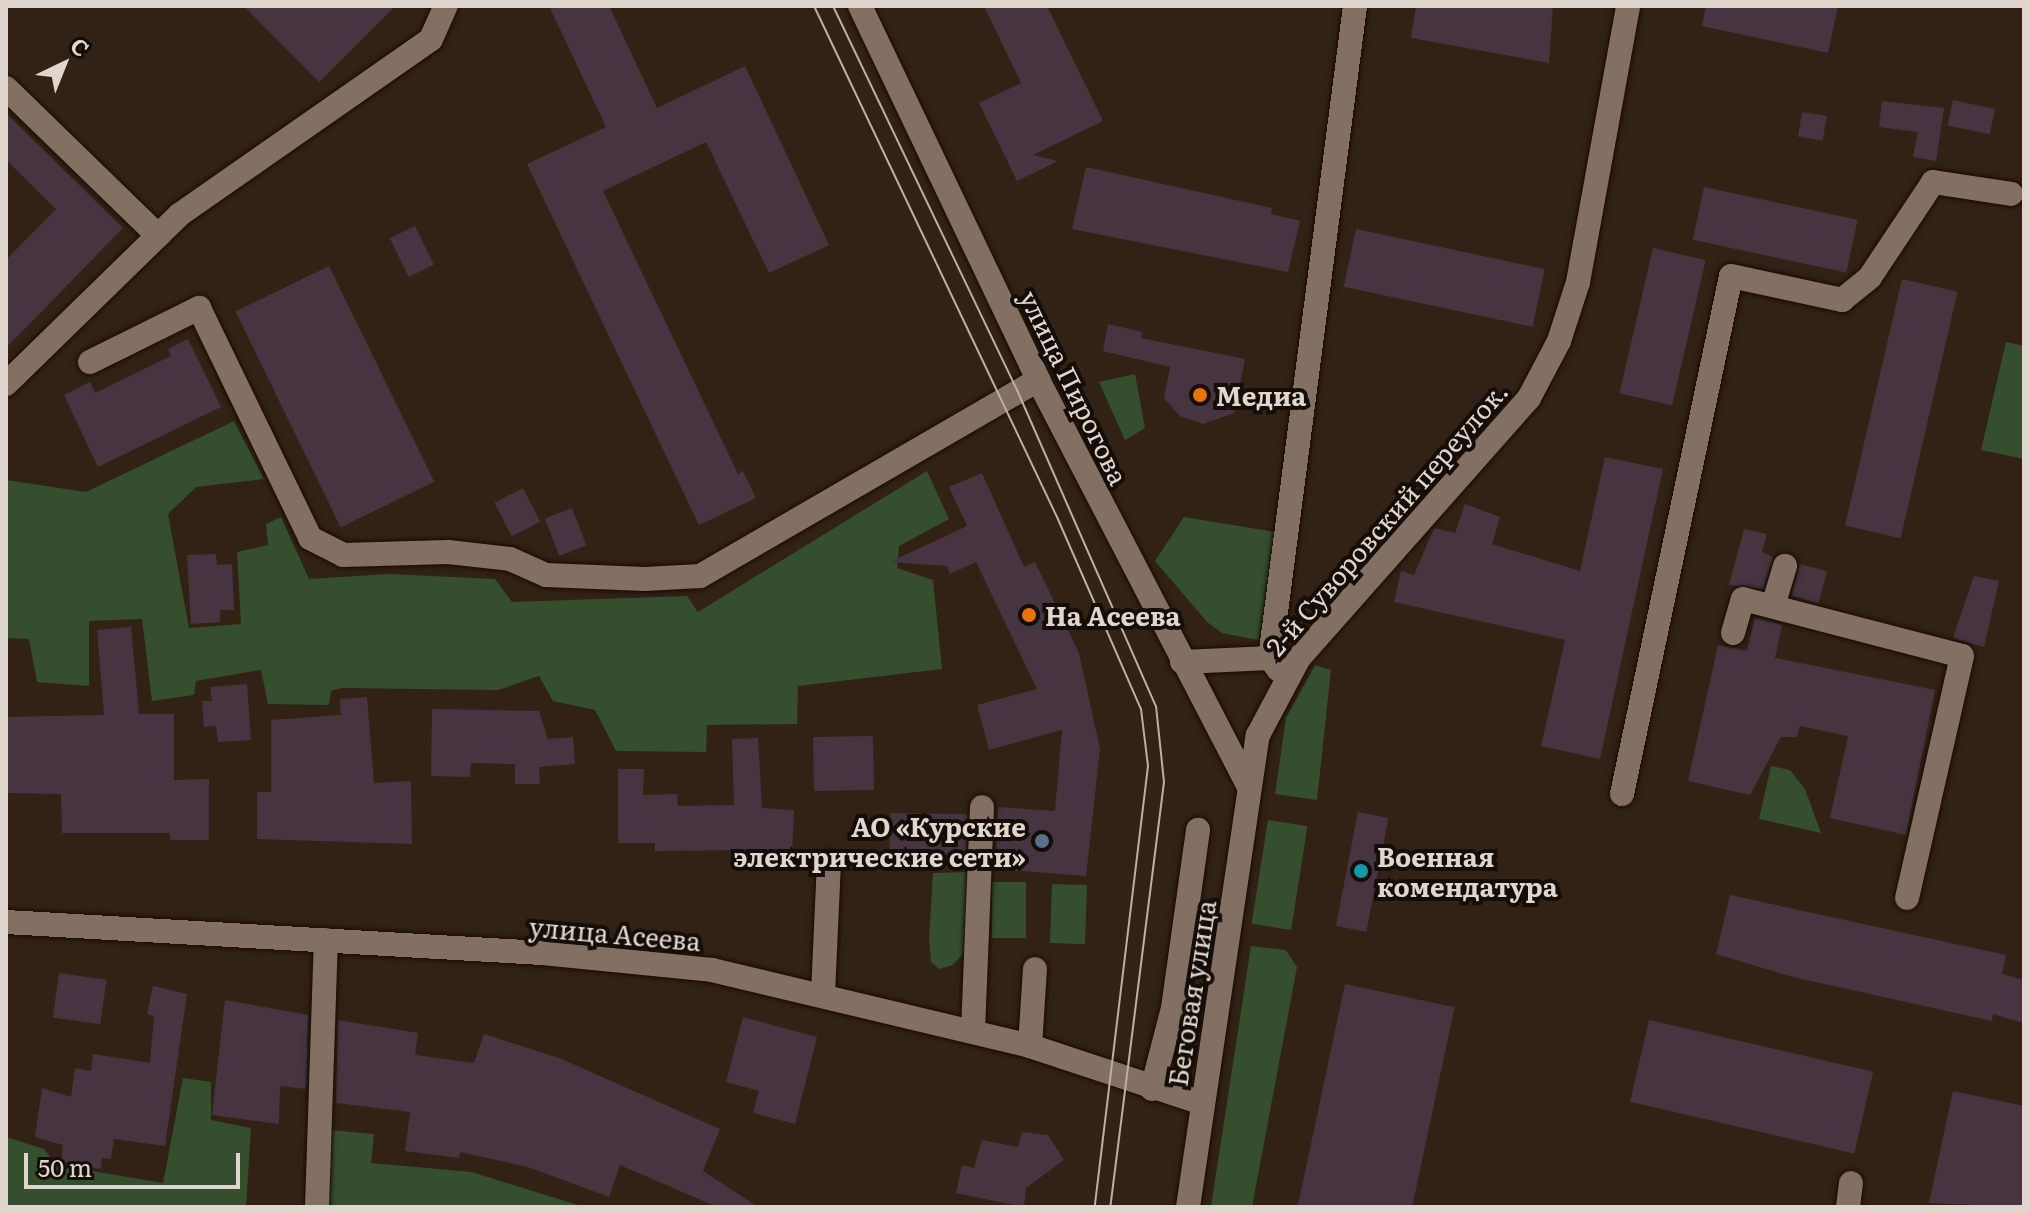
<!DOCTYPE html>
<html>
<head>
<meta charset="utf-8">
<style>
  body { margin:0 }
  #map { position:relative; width:2030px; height:1213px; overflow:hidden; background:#312215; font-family:Literata,serif }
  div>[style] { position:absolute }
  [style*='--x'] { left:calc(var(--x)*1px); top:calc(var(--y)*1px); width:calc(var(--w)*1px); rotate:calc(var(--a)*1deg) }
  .green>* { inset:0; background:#344e2e; transform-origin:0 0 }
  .building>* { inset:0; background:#463541; transform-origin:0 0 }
  .roads { filter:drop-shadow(0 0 2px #180b02) drop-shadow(0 0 2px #180b02) }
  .minor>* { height:24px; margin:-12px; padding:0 12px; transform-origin:12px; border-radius:12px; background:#837062 }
  .tram>* { height:2px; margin:-1px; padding:0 1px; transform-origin:1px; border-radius:1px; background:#bbafa6 }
  .dots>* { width:22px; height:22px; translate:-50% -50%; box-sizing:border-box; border:4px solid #140d08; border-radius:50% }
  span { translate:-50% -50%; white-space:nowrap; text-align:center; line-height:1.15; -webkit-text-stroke:8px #140d08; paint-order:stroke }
  .street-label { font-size:26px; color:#e1d6ce }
  .poi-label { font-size:26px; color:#e1d6ce; font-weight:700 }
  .left { translate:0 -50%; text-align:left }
  .right { translate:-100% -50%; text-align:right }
  .frame { position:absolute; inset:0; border:8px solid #e1d6ce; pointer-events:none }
  .north { position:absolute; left:24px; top:24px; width:80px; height:80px; -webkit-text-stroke:6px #140d08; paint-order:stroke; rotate:43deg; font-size:22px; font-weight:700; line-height:32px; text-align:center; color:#e1d6ce }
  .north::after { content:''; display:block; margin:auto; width:28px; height:36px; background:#e1d6ce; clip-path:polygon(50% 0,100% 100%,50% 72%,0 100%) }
  .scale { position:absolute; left:24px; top:1153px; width:216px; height:36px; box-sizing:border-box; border:4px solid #e1d6ce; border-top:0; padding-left:10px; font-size:24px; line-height:28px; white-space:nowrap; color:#e1d6ce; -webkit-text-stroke:6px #140d08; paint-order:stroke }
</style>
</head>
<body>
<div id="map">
  <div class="green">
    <i style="clip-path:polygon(2006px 342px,2024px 346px,2024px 459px,1981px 450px)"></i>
    <i style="clip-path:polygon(1135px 374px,1145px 428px,1125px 440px,1099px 382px)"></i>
    <i style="clip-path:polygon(234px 421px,264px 479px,196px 487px,168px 514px,189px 628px,241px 624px,237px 552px,268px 545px,266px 524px,281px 517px,309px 579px,389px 574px,495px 579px,512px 602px,687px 596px,698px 612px,927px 471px,949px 519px,899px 546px,897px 568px,933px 580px,942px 669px,798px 686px,797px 724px,707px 725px,706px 752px,616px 751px,595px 710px,553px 701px,539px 676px,498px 690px,341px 688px,331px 691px,329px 705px,268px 704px,261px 670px,196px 681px,194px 695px,152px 701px,142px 619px,89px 621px,89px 686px,37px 682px,29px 639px,6px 638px,6px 480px,86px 492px)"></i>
    <i style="clip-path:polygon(1184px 517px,1275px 532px,1259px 640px,1222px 633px,1207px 622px,1155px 561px)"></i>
    <i style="clip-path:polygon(1315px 665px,1331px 670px,1317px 800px,1275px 794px,1286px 718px)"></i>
    <i style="clip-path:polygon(1771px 766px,1790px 770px,1805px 789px,1821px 833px,1759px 819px)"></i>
    <i style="left:1268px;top:820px;width:40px;height:105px;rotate:9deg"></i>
    <i style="clip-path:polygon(970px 872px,964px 953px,953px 965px,939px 969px,931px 962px,929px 939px,933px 873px)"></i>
    <i style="left:992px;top:882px;width:34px;height:56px"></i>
    <i style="left:1052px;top:884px;width:35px;height:59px;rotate:2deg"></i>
    <i style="clip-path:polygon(1251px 946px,1286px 950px,1297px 967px,1252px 1207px,1211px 1207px)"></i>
    <i style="clip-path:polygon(183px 1078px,211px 1082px,211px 1120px,251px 1128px,246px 1207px,6px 1207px,6px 1137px,44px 1149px,57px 1165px,163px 1183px)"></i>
    <i style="clip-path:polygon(330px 1130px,374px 1134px,371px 1163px,472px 1172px,584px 1207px,329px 1207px)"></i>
  </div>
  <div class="building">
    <i style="clip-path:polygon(244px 6px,395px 6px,319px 82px)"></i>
    <i style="clip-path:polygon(549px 6px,609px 6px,657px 108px,745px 66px,829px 245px,769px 273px,706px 142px,603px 191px,738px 474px,743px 471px,756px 498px,699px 525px,527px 164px,606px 127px)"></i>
    <i style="clip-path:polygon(984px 6px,1047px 6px,1103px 121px,1033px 155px,1058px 161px,1017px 181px,979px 103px,1021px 83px)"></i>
    <i style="clip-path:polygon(1416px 6px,1553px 6px,1549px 63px,1411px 38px)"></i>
    <i style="clip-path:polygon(1706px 6px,1838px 6px,1828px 53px,1702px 26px)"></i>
    <i style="left:1953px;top:100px;width:43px;height:26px;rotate:12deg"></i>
    <i style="clip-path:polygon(1882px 101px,1944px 108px,1936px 161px,1913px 157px,1918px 132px,1879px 127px)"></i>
    <i style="left:1802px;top:112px;width:25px;height:25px;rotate:9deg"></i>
    <i style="clip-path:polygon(6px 113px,123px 228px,6px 348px,6px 260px,56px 209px,6px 160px)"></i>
    <i style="clip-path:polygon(1086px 167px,1272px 208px,1271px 214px,1300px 221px,1288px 272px,1072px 229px)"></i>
    <i style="left:1704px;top:187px;width:157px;height:54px;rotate:12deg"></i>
    <i style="left:415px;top:226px;width:43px;height:28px;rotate:64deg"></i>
    <i style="left:1356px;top:229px;width:193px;height:59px;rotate:12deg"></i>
    <i style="left:1653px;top:248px;width:54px;height:149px;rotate:13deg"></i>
    <i style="left:329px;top:266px;width:240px;height:104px;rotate:64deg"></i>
    <i style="left:1902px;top:279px;width:57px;height:253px;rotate:13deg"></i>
    <i style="clip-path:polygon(1108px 324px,1142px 332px,1141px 338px,1245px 359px,1234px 413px,1203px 424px,1180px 416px,1164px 398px,1170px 367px,1103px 351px)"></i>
    <i style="clip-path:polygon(188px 339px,221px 407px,98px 467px,64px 395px,90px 382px,95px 393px,171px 356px,168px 349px)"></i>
    <i style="clip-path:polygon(1605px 457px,1663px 469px,1600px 759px,1541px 746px,1565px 640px,1394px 602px,1401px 571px,1414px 575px,1434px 528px,1455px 533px,1465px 504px,1500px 517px,1492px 544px,1580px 571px)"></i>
    <i style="clip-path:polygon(982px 473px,1024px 567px,1035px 562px,1079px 653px,1100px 749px,1086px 876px,995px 869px,998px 807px,1055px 811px,1062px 730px,989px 750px,977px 705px,1037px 689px,976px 562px,950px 574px,947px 566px,890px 562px,967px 526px,949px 487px)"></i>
    <i style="left:523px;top:488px;width:38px;height:32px;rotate:63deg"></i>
    <i style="left:572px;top:508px;width:40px;height:29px;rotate:69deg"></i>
    <i style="clip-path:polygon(1744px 529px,1767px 534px,1762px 552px,1773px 557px,1763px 589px,1729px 585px)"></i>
    <i style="clip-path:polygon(216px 554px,217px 565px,232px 564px,234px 610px,220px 610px,220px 622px,191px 624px,187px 555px)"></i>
    <i style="left:1800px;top:564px;width:28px;height:33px;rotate:15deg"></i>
    <i style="clip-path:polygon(1974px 576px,1999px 581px,1984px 647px,1953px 638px)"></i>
    <i style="clip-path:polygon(1755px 618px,1782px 625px,1775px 658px,1935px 690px,1906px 835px,1830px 818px,1848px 736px,1800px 726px,1797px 737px,1781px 737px,1750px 795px,1688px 781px,1718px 645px,1747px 651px)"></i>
    <i style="clip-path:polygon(131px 627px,139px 714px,174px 714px,174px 780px,209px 779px,209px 840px,170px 840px,170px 833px,62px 833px,61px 794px,6px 793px,6px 717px,104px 715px,97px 630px)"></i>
    <i style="clip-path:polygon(247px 684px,251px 740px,218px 742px,216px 726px,204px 727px,202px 701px,212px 701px,210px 687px)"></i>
    <i style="clip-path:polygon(367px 697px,374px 783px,411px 781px,412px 844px,257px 839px,257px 792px,271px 792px,271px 720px,341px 715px,340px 699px)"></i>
    <i style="clip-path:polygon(432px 709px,539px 711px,548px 739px,573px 737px,575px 764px,539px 767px,540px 784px,515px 784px,515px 764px,471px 763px,470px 777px,431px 776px)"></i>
    <i style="left:873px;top:736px;width:54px;height:60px;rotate:89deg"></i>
    <i style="clip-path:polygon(758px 738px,762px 808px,794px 810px,792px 857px,748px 855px,748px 850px,655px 851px,655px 843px,618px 843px,618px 769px,644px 769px,643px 795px,677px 794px,678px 806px,734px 805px,732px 739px)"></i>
    <i style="left:1358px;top:812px;width:31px;height:116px;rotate:11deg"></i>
    <i style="left:890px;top:813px;width:77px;height:53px;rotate:1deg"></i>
    <i style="clip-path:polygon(1730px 895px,2006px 955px,2002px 974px,2024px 980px,2024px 1023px,1993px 1014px,1992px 1021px,1793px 977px,1716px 954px)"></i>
    <i style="left:59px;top:973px;width:48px;height:45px;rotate:8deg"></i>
    <i style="left:1345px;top:984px;width:112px;height:228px;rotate:12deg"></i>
    <i style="clip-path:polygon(153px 986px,187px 994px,165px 1146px,114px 1139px,111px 1159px,102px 1158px,101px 1169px,61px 1162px,63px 1145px,35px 1137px,42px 1088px,71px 1097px,75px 1068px,91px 1071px,93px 1054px,150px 1063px,154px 1016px,147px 1014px)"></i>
    <i style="clip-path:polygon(225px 1000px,308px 1015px,306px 1089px,280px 1086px,279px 1124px,212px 1115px)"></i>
    <i style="clip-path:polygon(743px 1017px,817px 1037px,795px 1124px,753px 1113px,759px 1091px,726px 1082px)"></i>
    <i style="clip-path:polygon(338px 1020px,418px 1033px,415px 1055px,474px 1063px,484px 1034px,559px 1058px,720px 1129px,703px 1171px,758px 1207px,717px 1207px,620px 1165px,609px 1197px,528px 1167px,460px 1152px,459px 1158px,405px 1151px,410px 1112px,336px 1103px)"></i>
    <i style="left:1649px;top:1020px;width:230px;height:84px;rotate:13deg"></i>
    <i style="clip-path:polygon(1953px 1091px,2024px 1106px,2024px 1207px,1929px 1203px)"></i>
    <i style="clip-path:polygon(1022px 1132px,1048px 1135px,1064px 1160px,1026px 1188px,1024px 1207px,956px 1193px,962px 1165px,974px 1168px,982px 1140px,1018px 1147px)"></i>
  </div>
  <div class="roads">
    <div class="minor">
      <i style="--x:860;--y:6;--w:414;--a:64.5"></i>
      <i style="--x:1038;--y:380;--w:458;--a:62.6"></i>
      <i style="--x:6;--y:88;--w:212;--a:44.2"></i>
      <i style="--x:90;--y:362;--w:122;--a:-26.4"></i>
      <i style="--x:199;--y:308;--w:255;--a:64.2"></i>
      <i style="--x:310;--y:538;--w:37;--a:27"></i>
      <i style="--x:343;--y:555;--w:105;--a:-1.6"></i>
      <i style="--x:448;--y:552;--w:62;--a:6.4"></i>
      <i style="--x:510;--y:559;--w:39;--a:24"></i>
      <i style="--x:546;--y:575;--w:99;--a:2.3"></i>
      <i style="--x:645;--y:579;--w:55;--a:-3.1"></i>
      <i style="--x:700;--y:576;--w:391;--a:-30.1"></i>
      <i style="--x:6;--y:384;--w:242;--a:-44.3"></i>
      <i style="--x:179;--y:215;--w:307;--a:-34.9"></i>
      <i style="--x:431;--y:39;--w:36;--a:-66"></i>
      <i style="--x:1773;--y:606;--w:42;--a:-73.3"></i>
      <i style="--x:1733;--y:633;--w:35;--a:-74"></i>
      <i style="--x:1743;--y:599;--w:226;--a:14.6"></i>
      <i style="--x:1962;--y:656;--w:248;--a:102.8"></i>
      <i style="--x:1270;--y:658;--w:658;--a:-82.57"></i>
      <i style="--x:1182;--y:662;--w:88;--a:-2.6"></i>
      <i style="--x:1270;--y:658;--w:14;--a:54"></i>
      <i style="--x:1622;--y:794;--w:529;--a:-78.12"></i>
      <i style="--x:1731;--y:276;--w:114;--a:12.2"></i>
      <i style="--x:1842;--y:300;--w:36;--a:-39"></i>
      <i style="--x:1870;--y:277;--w:114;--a:-56.4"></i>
      <i style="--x:1933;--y:182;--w:79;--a:8.7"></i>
      <i style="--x:6;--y:922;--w:537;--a:3.31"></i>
      <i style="--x:542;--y:953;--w:171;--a:5.7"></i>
      <i style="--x:712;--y:970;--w:327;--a:13.4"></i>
      <i style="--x:1030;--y:1046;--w:181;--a:18.3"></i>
      <i style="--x:823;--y:994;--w:131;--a:-87.4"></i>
      <i style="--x:973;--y:1031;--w:224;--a:-87.7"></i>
      <i style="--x:1030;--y:1046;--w:77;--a:-86.3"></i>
      <i style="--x:1152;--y:1089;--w:84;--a:-75.5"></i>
      <i style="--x:1173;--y:1008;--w:180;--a:-82"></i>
      <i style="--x:317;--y:1207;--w:267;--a:-88.1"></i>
      <i style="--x:1188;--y:1207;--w:477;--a:-81.6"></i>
      <i style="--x:1258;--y:735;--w:87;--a:-62"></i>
      <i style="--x:1299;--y:658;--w:347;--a:-48.5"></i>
      <i style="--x:1529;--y:398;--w:64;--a:-62.2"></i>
      <i style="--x:1559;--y:341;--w:62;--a:-72.1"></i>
      <i style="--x:1578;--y:282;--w:280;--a:-79.7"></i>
      <i style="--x:1848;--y:1207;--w:24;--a:-83"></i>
    </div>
  </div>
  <div class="tram">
    <i style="--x:814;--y:6;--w:566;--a:64.57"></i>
    <i style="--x:1057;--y:517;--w:210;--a:66.4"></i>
    <i style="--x:1141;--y:709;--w:57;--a:83"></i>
    <i style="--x:1148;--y:766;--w:444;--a:96.9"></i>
    <i style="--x:833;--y:6;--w:426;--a:64.4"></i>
    <i style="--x:1017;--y:390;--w:345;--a:66.3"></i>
    <i style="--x:1156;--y:706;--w:76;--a:84"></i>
    <i style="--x:1164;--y:782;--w:428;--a:97.2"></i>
  </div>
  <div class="dots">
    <i style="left:1200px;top:395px;background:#e8710a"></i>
    <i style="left:1029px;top:615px;background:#e8710a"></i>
    <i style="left:1042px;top:841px;background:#5c6f8a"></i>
    <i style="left:1361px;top:871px;background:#0f9aa8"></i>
  </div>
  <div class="street-label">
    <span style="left:1075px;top:387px;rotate:64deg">улица Пирогова</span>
    <span style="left:1386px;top:518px;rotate:-49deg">2-й Суворовский переулок.</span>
    <span style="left:615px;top:933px;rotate:5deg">улица Асеева</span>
    <span style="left:1191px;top:993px;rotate:-81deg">Беговая улица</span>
  </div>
  <div class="poi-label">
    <span class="left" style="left:1216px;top:395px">Медиа</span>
    <span class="left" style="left:1045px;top:615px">На Асеева</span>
    <span class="right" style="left:1026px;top:841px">АО «Курские<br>электрические сети»</span>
    <span class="left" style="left:1377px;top:871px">Военная<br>комендатура</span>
  </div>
  <div class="frame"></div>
  <div class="north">С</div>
  <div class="scale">50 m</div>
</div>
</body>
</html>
